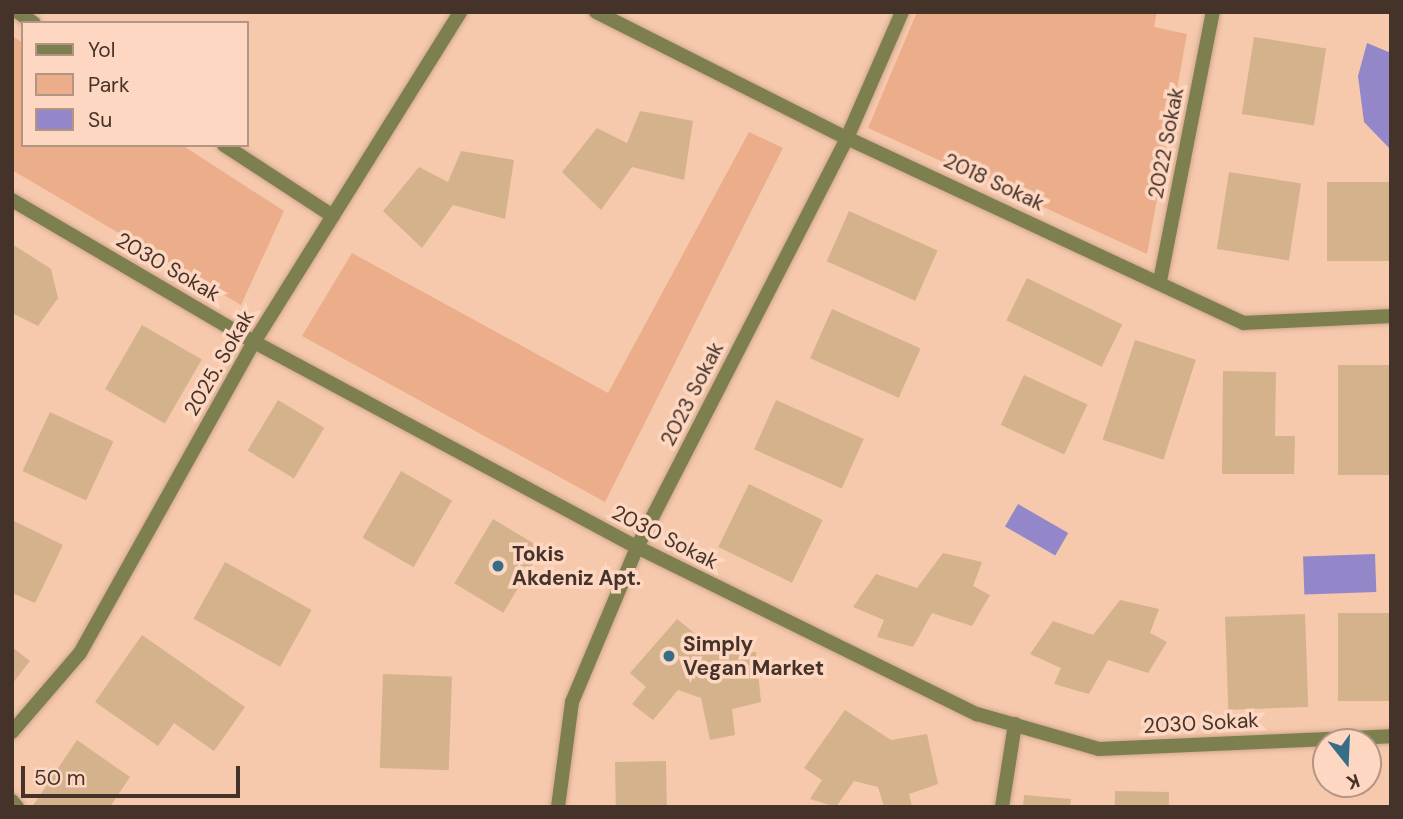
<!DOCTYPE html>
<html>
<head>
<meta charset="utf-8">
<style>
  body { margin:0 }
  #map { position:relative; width:1403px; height:819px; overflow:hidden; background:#f6c8ac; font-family:"DM Sans",sans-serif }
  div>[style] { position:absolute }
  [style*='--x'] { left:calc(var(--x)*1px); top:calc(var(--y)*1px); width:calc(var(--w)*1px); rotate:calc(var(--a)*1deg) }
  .green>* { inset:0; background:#ecae8a }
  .water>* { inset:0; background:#9387c9; transform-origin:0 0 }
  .building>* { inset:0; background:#d4b38c; transform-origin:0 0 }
  .roads { filter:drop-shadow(0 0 2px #cfa78f) drop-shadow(0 0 2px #cfa78f) }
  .minor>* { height:14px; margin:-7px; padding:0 7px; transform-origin:7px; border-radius:7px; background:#7d804e }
  .dots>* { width:19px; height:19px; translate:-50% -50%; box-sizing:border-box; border:4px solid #fdd7c1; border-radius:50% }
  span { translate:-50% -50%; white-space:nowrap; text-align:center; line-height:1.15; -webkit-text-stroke:7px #fdd7c1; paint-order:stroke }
  .street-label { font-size:21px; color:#453228 }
  .poi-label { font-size:21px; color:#453228; font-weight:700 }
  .left { translate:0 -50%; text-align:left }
  .frame { position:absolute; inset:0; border:14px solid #453228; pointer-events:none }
  .legend { position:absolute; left:21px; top:21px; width:228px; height:126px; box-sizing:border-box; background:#fdd7c1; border:2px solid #b39584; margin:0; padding:9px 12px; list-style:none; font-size:21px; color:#453228 }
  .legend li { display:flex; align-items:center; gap:14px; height:35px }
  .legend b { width:35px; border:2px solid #b39584 }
  .north { position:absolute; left:1312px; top:728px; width:70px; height:70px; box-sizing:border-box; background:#fdd7c1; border:2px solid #b39584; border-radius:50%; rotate:162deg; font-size:19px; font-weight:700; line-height:28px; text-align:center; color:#453228 }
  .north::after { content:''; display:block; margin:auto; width:24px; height:32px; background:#366d88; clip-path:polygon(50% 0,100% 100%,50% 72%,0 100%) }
  .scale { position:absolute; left:21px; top:766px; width:219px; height:32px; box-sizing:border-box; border:4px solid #453228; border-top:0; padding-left:9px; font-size:21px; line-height:24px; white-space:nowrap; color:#453228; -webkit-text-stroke:5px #fdd7c1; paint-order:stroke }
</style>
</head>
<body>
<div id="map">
  <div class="green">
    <i style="clip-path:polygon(917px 12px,1157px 12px,1154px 27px,1187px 34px,1147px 254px,868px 128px)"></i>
    <i style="clip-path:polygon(12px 36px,23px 43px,23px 145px,182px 145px,284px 211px,241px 305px,12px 170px)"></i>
    <i style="clip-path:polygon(749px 132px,783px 148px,605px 502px,302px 336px,352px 253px,608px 393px)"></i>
  </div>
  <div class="water">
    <i style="clip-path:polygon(1367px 43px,1391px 53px,1391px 150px,1364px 122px,1358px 76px)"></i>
    <i style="left:1018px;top:504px;width:58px;height:26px;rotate:30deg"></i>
    <i style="left:1375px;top:554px;width:38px;height:72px;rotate:88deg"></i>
  </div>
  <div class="building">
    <i style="left:1254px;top:37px;width:73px;height:78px;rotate:9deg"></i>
    <i style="clip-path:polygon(640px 111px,693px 121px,684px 180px,632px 167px,601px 210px,562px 172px,597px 128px,627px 143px)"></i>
    <i style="clip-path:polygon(461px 151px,514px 160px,505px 219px,453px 205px,422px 248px,383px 211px,419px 167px,448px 182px)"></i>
    <i style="left:1229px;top:172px;width:73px;height:78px;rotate:9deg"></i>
    <i style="left:1391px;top:182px;width:79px;height:64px;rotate:90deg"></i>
    <i style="left:849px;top:211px;width:97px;height:55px;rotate:24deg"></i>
    <i style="clip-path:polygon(12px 244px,51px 269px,58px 298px,38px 326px,12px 313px)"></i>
    <i style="left:1027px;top:278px;width:106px;height:47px;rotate:26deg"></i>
    <i style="left:832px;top:309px;width:97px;height:54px;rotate:24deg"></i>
    <i style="left:142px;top:325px;width:69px;height:74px;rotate:30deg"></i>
    <i style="left:1135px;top:340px;width:64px;height:105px;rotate:18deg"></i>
    <i style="left:1391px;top:365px;width:110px;height:53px;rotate:90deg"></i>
    <i style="clip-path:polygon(1223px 371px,1276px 372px,1275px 436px,1295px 436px,1294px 474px,1222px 474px)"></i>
    <i style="left:1024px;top:375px;width:70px;height:55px;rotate:25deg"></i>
    <i style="left:278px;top:400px;width:54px;height:59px;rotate:31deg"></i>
    <i style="left:776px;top:400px;width:96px;height:54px;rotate:24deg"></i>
    <i style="left:50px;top:412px;width:70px;height:65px;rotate:25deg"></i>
    <i style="left:401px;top:471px;width:59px;height:77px;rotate:30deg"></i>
    <i style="left:749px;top:484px;width:82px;height:70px;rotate:26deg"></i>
    <i style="left:493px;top:519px;width:57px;height:75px;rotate:31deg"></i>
    <i style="clip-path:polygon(12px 520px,63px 545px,35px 603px,12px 593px)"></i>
    <i style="clip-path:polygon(943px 553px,982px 562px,973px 586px,990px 595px,972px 626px,932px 613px,913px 647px,877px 637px,884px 620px,853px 607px,876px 574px,917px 588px)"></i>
    <i style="left:225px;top:562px;width:99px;height:65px;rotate:29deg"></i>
    <i style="clip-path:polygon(1120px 600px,1159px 609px,1150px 633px,1167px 642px,1148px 673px,1108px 660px,1089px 694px,1054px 684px,1061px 668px,1030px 654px,1053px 621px,1093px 635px)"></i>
    <i style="left:1391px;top:613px;width:88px;height:53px;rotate:90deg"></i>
    <i style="left:1305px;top:614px;width:93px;height:80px;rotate:88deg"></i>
    <i style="clip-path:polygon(677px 619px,719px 653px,756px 652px,761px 702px,732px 709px,735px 735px,710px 740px,701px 698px,678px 690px,653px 720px,632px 704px,646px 687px,630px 673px)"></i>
    <i style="clip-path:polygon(142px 635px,245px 707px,214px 751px,174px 723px,158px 746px,95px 702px)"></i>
    <i style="clip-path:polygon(12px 647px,30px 661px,12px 684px)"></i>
    <i style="left:383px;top:674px;width:69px;height:94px;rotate:2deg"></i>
    <i style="clip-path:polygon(845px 710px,891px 740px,927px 734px,938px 784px,909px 794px,912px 807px,884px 807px,878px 787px,854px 781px,836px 807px,810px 799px,822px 780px,804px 768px)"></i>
    <i style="clip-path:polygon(77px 740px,130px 777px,110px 807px,32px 807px)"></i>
    <i style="left:666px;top:761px;width:46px;height:51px;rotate:89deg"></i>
    <i style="left:1115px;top:791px;width:54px;height:16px;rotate:1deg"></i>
    <i style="clip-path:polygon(1024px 795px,1071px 799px,1070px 807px,1023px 807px)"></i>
  </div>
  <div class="roads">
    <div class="minor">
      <i style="--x:18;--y:12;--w:19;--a:35"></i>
      <i style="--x:596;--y:12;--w:281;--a:26.7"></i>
      <i style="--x:847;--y:138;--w:438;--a:25"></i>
      <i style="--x:1244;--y:323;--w:147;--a:-2.7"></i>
      <i style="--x:224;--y:145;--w:130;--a:33.1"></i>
      <i style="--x:12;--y:200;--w:281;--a:30.4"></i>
      <i style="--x:254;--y:342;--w:434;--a:28.2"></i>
      <i style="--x:637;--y:547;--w:379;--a:26.2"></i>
      <i style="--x:977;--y:714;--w:127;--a:16"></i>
      <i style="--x:1099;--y:749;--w:292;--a:-2.5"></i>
      <i style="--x:1160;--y:281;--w:274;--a:-78.9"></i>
      <i style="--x:12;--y:732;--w:104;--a:-49.3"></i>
      <i style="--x:80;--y:653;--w:356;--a:-60.8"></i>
      <i style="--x:254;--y:342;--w:389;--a:-58"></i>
      <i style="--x:12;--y:801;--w:8;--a:50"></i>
      <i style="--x:558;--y:807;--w:106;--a:-82.4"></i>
      <i style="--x:572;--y:702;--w:168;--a:-67.2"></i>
      <i style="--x:637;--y:547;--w:460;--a:-62.8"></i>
      <i style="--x:847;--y:138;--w:137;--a:-66.4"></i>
      <i style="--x:1002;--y:807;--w:84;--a:-81.1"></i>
    </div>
  </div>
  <div class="dots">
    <i style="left:498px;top:566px;background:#366d88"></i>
    <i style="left:669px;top:656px;background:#366d88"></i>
  </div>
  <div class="street-label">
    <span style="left:1166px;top:143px;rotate:-79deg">2022 Sokak</span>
    <span style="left:994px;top:182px;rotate:25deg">2018 Sokak</span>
    <span style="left:168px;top:267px;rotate:30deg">2030 Sokak</span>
    <span style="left:219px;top:363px;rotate:-60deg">2025. Sokak</span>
    <span style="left:692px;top:394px;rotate:-63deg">2023 Sokak</span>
    <span style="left:665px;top:537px;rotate:27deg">2030 Sokak</span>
    <span style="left:1201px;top:723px;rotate:-3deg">2030 Sokak</span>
  </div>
  <div class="poi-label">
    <span class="left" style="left:512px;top:566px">Tokis<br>Akdeniz Apt.</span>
    <span class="left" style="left:683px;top:656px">Simply<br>Vegan Market</span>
  </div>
  <div class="frame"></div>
  <ul class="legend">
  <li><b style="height:9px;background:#7d804e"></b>Yol</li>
  <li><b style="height:19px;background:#ecae8a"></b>Park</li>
  <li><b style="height:19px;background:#9387c9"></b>Su</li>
  </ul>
  <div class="north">K</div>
  <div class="scale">50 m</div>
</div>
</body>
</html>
